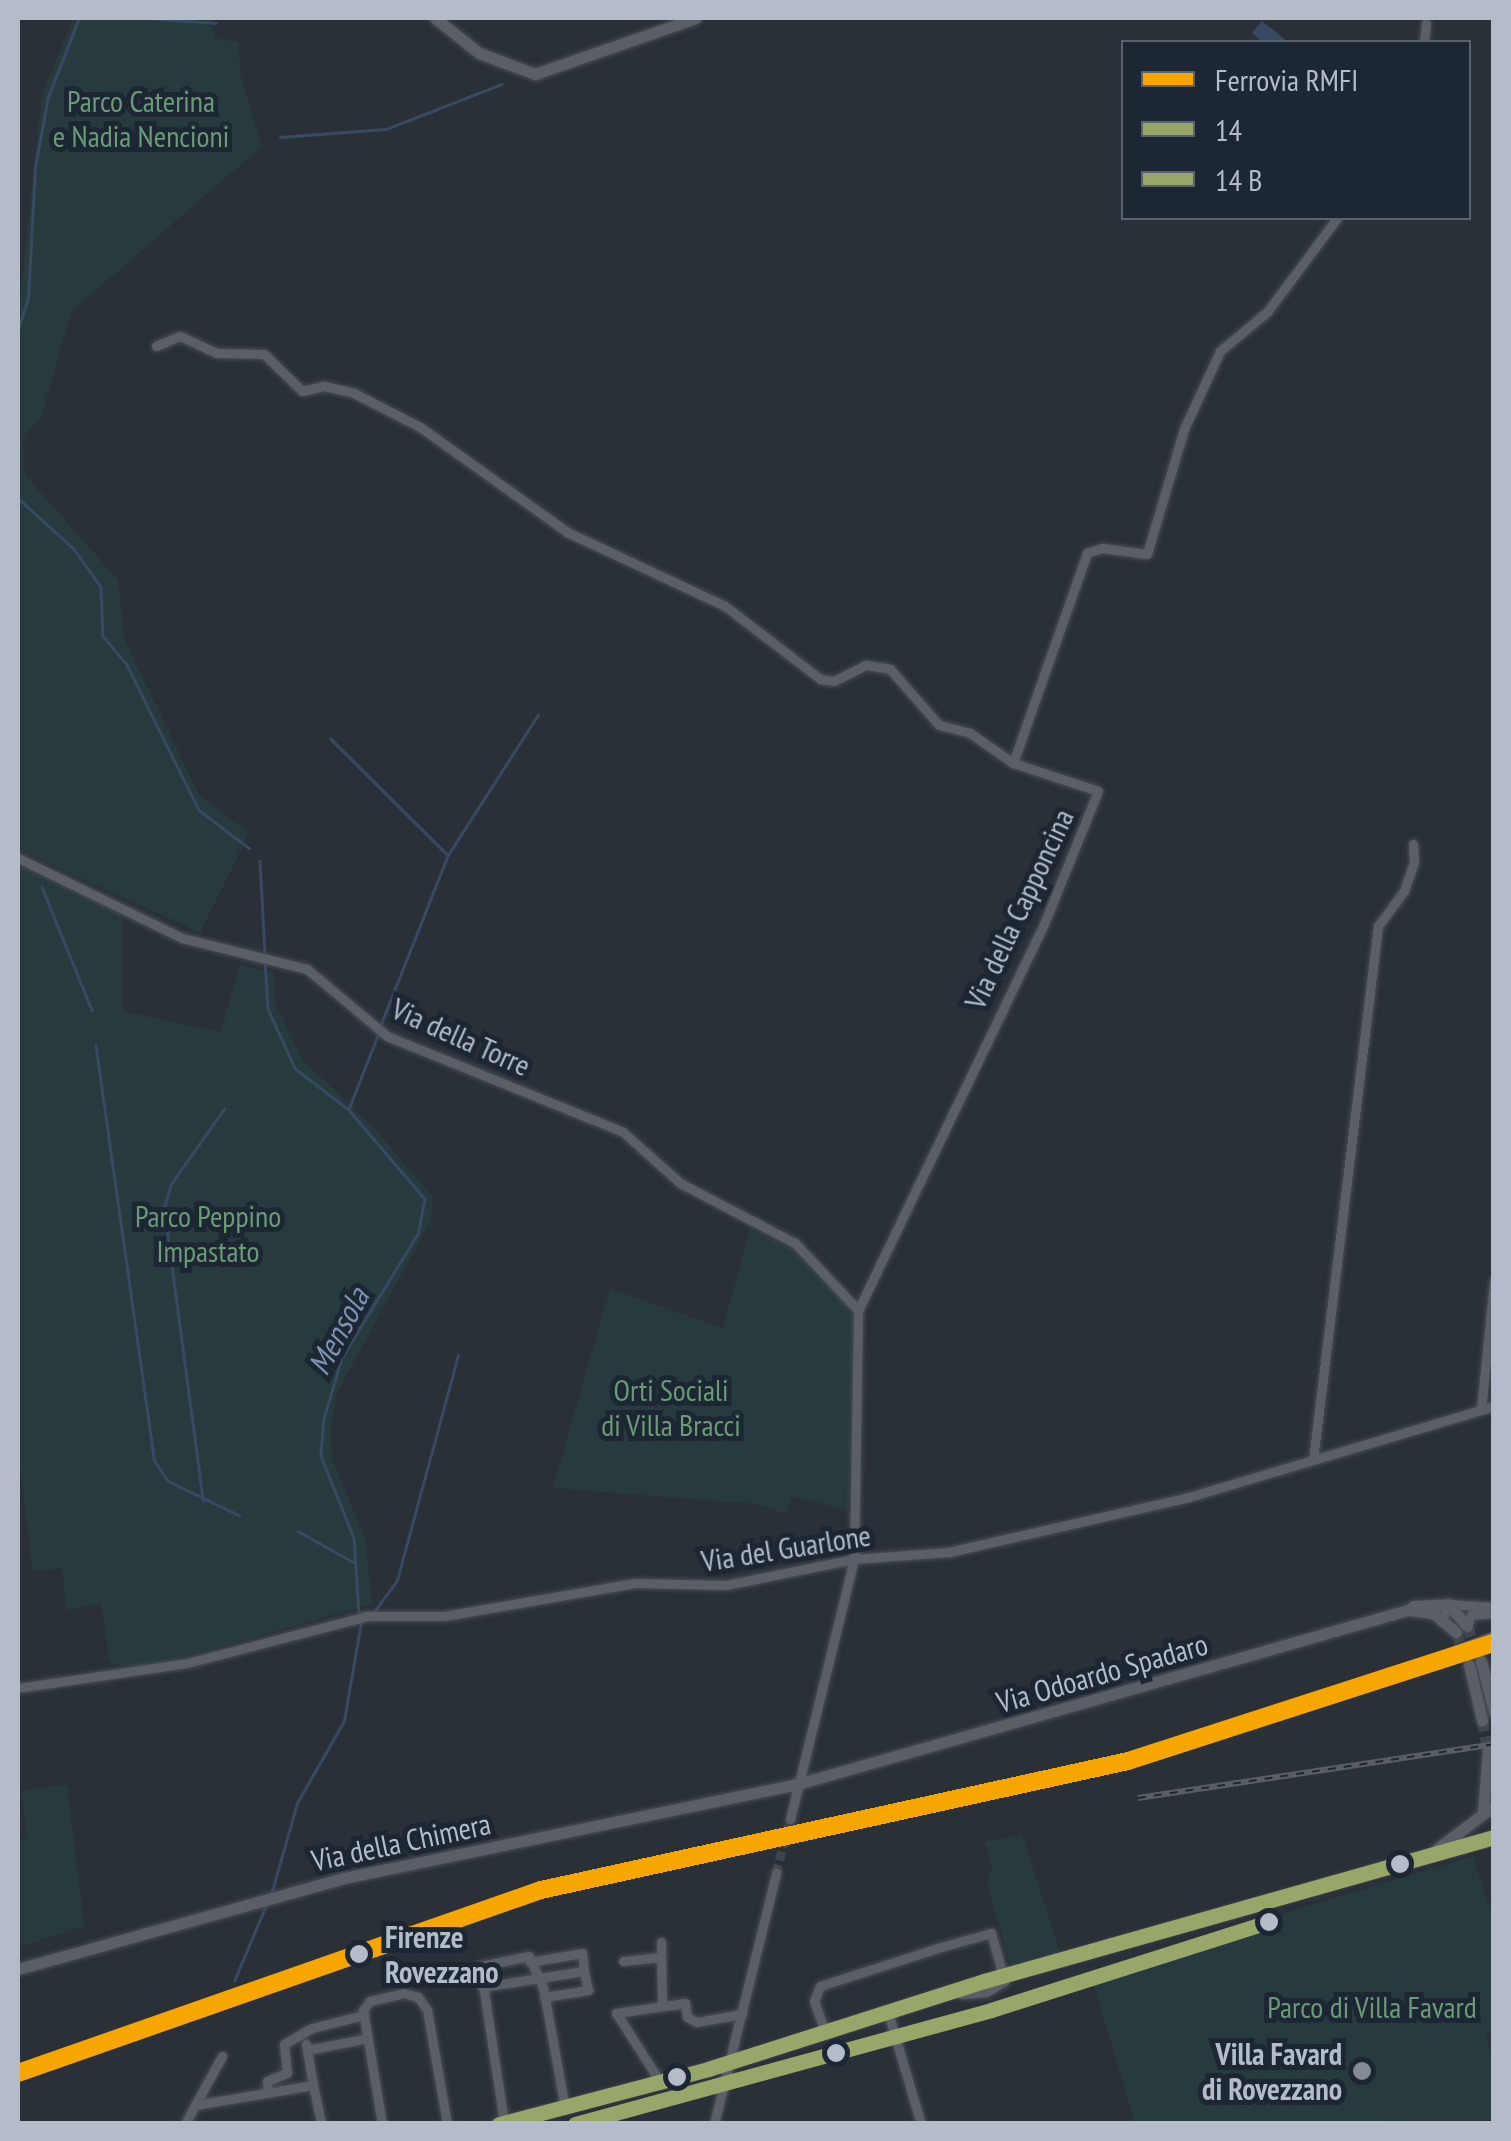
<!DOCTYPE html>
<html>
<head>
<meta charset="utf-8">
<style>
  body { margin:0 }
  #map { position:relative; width:1511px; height:2141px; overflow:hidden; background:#2a3038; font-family:"PT Sans Narrow",sans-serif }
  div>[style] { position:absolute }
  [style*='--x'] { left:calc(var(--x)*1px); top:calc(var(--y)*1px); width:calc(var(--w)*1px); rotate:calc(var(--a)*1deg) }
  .green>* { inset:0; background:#273a3e }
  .water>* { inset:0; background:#384963 }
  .stream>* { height:2.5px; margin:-1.25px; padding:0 1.25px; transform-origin:1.25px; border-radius:1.25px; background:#384963 }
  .minor-tunnel>* { height:9px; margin-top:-4.5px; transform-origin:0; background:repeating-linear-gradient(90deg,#3f454e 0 9px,transparent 0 13.5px) }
  .tertiary-tunnel>* { height:11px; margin-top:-5.5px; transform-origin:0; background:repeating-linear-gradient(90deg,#3f454e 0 11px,transparent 0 16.5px) }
  .roads { filter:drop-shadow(0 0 2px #484c53) drop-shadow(0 0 2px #484c53) }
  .minor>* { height:9px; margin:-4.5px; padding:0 4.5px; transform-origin:4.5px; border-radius:4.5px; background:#5a5e66 }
  .tertiary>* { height:11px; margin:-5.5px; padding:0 5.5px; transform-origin:5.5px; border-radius:5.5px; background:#5a5e66 }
  .rail>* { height:6px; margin-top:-3px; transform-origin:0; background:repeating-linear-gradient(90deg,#1d2633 0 8px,#595d64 0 16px); box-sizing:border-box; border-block:2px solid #595d64 }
  .bus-1>* { height:15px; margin:-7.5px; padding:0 7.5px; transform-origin:7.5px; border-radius:7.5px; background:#98a66a }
  .bus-2>* { height:15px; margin:-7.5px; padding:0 7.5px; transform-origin:7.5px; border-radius:7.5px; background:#98a66a }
  .rail-1>* { height:18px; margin:-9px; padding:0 9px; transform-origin:9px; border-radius:9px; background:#f7a600 }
  .dots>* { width:28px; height:28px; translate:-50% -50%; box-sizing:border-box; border:5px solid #1d2633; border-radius:50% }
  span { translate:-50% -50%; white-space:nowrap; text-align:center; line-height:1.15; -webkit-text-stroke:10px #1d2633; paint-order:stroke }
  .park-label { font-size:30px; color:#6b9a76 }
  .street-label { font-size:30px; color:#b4bcc9 }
  .stop-label { font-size:30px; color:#b4bcc9; font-weight:700 }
  .left { translate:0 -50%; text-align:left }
  .poi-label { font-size:30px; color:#b4bcc9; font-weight:700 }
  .right { translate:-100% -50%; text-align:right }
  .water-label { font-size:32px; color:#7c92b1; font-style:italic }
  .frame { position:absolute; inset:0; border:20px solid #b4bcc9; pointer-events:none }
  .legend { position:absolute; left:1121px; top:40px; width:350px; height:180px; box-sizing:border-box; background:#1d2633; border:2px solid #59626f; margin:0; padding:12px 18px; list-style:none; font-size:30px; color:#b4bcc9 }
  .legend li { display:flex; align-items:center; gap:20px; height:50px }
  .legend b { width:50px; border:2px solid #59626f }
</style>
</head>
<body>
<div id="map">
  <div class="green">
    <i style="clip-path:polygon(74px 18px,211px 18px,214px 38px,238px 42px,241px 78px,262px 146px,71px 312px,41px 418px,23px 437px,25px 475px,118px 580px,124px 639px,200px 796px,249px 833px,200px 933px,18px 849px,18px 319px,42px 94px)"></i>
    <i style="clip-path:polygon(18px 864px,122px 916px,122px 1011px,221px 1032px,240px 965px,274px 972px,274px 1001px,303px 1060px,377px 1131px,433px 1198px,431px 1220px,337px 1393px,331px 1429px,332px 1459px,365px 1538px,372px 1604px,144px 1668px,110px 1663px,101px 1603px,67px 1611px,62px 1568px,33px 1571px,18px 1452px)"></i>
    <i style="clip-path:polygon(750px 1228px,797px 1250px,853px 1312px,848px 1510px,791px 1496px,787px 1514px,756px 1504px,553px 1488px,610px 1289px,723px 1328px)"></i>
    <i style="clip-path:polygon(67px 1785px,84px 1926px,18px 1947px,18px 1843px,27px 1832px,21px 1790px)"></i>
    <i style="clip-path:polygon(1022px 1835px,1060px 1952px,1011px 1966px,987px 1883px,992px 1867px,985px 1842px)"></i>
    <i style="clip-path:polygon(1473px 1856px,1493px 1918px,1493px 2032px,1485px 2035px,1493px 2059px,1493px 2120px,1135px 2123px,1090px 1972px)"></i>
  </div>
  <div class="water">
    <i style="clip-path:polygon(1262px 21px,1288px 42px,1263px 42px,1252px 33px)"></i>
  </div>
  <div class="stream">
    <i style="--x:147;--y:18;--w:69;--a:4.1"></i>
    <i style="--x:280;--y:137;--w:106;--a:-4.3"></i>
    <i style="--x:386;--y:129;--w:124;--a:-21.2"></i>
    <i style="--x:18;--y:330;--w:34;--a:-73"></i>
    <i style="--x:28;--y:297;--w:130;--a:-86.9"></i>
    <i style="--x:35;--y:167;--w:71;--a:-79.5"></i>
    <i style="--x:48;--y:97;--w:85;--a:-68.6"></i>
    <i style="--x:18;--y:498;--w:76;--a:42.3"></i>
    <i style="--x:74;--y:549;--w:47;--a:54.6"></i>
    <i style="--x:101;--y:587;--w:49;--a:87.7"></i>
    <i style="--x:103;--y:636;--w:38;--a:50"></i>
    <i style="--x:127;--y:665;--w:162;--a:63.6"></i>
    <i style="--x:199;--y:810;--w:63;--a:37.2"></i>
    <i style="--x:331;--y:739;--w:163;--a:44.8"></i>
    <i style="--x:260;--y:861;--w:92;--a:86.9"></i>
    <i style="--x:42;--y:887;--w:133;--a:67.9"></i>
    <i style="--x:265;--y:961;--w:48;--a:86.4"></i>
    <i style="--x:268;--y:1009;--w:65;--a:65.4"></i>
    <i style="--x:295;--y:1068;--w:68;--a:37.9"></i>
    <i style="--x:349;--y:1110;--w:117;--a:49.5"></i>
    <i style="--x:425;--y:1199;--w:36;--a:101"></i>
    <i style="--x:418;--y:1234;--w:145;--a:121.5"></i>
    <i style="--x:342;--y:1358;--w:64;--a:106.4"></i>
    <i style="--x:324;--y:1419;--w:37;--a:95"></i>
    <i style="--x:321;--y:1456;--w:88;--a:68.1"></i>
    <i style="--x:354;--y:1538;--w:76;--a:86.2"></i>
    <i style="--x:381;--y:1024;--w:182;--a:-68.4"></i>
    <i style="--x:448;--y:855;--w:166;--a:-57.3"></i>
    <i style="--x:96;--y:1045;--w:419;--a:82"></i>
    <i style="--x:154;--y:1460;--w:25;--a:56"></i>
    <i style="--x:168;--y:1481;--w:79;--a:25.6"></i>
    <i style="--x:349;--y:1108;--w:82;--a:-68.5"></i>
    <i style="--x:203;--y:1502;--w:297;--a:-97.6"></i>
    <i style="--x:164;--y:1208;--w:25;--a:-74"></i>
    <i style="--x:171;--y:1184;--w:92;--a:-54.8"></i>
    <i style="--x:298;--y:1531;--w:63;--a:29.4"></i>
    <i style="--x:362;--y:1612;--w:12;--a:0"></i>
    <i style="--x:374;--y:1612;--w:39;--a:-54"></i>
    <i style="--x:397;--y:1580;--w:232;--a:-74.8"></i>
    <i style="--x:272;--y:1891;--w:91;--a:-74.1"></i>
    <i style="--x:297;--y:1803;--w:95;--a:-60.2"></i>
    <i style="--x:344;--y:1721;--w:100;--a:-80.3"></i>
    <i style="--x:234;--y:1981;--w:85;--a:-67.1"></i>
  </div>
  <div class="minor-tunnel">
    <i style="--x:776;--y:1873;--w:56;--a:-75.5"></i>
  </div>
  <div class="tertiary-tunnel">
    <i style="--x:1467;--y:1626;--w:38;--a:68"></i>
    <i style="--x:1456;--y:1632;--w:35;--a:68"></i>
    <i style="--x:1482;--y:1720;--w:31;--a:79"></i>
  </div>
  <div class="roads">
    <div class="minor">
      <i style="--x:1424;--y:42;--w:19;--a:-84"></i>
      <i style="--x:156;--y:346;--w:26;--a:-23"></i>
      <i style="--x:180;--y:336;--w:40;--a:25"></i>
      <i style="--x:216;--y:353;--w:48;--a:1.2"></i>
      <i style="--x:264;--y:354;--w:53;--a:44.2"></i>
      <i style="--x:302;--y:391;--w:23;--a:-13"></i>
      <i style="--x:324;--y:386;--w:31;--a:13"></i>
      <i style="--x:354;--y:393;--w:74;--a:27.3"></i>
      <i style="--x:420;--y:427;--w:181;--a:35.5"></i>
      <i style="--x:567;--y:532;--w:174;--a:25.1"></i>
      <i style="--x:725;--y:606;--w:120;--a:37.5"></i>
      <i style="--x:820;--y:679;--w:14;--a:8"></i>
      <i style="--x:834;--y:681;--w:36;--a:-27"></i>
      <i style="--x:866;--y:665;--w:24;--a:9"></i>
      <i style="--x:890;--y:669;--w:74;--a:48.8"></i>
      <i style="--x:939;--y:725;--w:32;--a:14"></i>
      <i style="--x:970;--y:733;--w:52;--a:34.9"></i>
      <i style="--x:1013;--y:763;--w:89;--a:18.2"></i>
      <i style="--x:1098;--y:791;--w:144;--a:112.1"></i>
      <i style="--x:1044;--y:924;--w:428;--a:115.7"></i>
      <i style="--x:858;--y:1310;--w:249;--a:90.9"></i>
      <i style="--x:854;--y:1559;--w:268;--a:103.8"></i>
      <i style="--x:1013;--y:763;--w:223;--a:-70.6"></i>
      <i style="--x:1087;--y:553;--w:16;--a:-18"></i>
      <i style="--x:1102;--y:548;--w:45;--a:7.6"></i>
      <i style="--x:1147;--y:554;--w:130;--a:-73.5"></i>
      <i style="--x:1184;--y:429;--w:86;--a:-65.2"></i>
      <i style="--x:1220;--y:351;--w:61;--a:-39.7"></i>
      <i style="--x:1267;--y:312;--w:117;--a:-53.3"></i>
      <i style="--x:18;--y:858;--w:182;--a:26"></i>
      <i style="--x:182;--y:938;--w:129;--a:13.9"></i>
      <i style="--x:307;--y:969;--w:104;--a:39.9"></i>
      <i style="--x:387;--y:1036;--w:255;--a:22.1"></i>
      <i style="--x:623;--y:1132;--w:76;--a:41.8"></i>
      <i style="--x:680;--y:1183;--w:130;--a:27.6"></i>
      <i style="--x:795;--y:1243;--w:92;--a:46.8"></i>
      <i style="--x:1481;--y:1410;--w:130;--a:-84.2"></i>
      <i style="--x:1313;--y:1460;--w:538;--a:-83.06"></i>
      <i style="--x:1378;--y:926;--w:44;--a:-53.4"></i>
      <i style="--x:1404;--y:891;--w:31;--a:-71"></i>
      <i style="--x:1414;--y:862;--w:18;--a:-93"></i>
      <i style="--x:1443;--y:1618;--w:15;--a:-70"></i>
      <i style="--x:1448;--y:1604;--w:46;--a:3.7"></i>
      <i style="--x:1467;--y:1626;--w:12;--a:-70"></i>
      <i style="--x:1471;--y:1615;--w:23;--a:-5"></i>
      <i style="--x:18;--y:1688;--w:171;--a:-8.4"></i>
      <i style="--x:187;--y:1663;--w:187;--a:-14.6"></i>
      <i style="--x:368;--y:1616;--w:76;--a:0"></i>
      <i style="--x:444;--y:1616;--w:194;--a:-9.8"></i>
      <i style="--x:635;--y:1583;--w:91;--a:1.3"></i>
      <i style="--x:726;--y:1585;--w:131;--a:-11.5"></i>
      <i style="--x:854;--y:1559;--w:95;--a:-4.2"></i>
      <i style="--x:949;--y:1552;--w:246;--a:-12.9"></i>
      <i style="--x:1189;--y:1497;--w:318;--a:-16.6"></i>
      <i style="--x:661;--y:1942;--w:64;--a:89.1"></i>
      <i style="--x:623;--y:1961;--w:36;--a:-6"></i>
      <i style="--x:482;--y:1987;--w:103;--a:-8.9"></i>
      <i style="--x:584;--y:1971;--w:18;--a:-96"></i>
      <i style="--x:582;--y:1953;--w:53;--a:170.2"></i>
      <i style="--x:544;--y:1997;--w:45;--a:-9"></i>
      <i style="--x:588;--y:1990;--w:19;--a:-102"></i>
      <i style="--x:889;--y:2016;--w:113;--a:73.5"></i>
      <i style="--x:826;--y:2034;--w:35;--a:-110"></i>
      <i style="--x:814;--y:2001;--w:16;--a:-68"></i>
      <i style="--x:820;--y:1986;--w:127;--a:-17.9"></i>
      <i style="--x:941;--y:1947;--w:52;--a:-15.6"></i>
      <i style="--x:991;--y:1933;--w:48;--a:74.2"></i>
      <i style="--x:306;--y:2044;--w:42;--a:80.3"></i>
      <i style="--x:307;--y:2050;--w:62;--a:-11.1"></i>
      <i style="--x:661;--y:2083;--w:83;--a:-122.7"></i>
      <i style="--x:616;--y:2013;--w:70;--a:-8.2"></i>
      <i style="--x:685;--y:2003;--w:14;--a:82"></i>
      <i style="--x:687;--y:2017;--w:11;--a:27"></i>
      <i style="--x:697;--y:2022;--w:46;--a:-10.1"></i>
      <i style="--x:268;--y:2093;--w:12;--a:-95"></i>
      <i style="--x:267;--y:2081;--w:22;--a:-22"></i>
      <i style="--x:287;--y:2073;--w:29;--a:-96"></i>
      <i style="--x:284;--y:2044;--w:32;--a:-30"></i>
      <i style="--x:312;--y:2028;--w:54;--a:-14"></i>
      <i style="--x:195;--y:2105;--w:56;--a:-61.1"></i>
      <i style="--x:504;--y:2122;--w:158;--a:-98.7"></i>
      <i style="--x:480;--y:1966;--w:50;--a:-11.5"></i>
      <i style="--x:529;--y:1956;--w:34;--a:66"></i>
      <i style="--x:543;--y:1987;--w:123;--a:79.7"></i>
      <i style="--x:185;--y:2124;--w:21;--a:-62"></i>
      <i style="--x:195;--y:2105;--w:120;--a:-9.6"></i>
      <i style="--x:313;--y:2085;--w:40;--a:78"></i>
      <i style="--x:382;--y:2124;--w:116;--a:-99.5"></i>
      <i style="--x:363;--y:2010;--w:11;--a:-52"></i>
      <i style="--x:370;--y:2001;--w:35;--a:-13"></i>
      <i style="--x:404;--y:1993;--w:15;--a:16"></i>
      <i style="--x:418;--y:1997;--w:16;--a:55"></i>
      <i style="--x:427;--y:2010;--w:116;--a:80"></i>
      <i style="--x:714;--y:2124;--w:259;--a:-76.1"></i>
    </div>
    <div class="tertiary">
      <i style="--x:435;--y:18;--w:56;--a:38.5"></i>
      <i style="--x:479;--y:53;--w:60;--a:20.6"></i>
      <i style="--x:535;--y:74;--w:170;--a:-19.2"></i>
      <i style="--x:1413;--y:1606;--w:35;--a:-3"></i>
      <i style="--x:1448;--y:1604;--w:29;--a:49"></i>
      <i style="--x:1481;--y:1661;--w:52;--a:75.4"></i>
      <i style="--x:1469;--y:1665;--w:57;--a:76.7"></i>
      <i style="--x:1483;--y:1811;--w:61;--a:-85.3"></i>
      <i style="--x:1438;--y:1848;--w:70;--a:-36.9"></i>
      <i style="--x:18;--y:1969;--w:338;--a:-15.6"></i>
      <i style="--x:344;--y:1878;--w:467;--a:-11.7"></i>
      <i style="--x:801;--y:1783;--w:631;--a:-15.91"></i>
      <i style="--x:1408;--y:1610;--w:25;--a:7"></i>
      <i style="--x:1433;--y:1613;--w:30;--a:40"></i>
      <i style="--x:962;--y:1993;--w:24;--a:-5"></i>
      <i style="--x:986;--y:1991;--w:21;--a:-31"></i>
      <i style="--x:497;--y:2124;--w:218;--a:-14.6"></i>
      <i style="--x:708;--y:2069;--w:290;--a:-17.7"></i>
      <i style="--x:984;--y:1981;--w:530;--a:-15.77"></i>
    </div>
  </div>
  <div class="rail">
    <i style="--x:1330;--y:1696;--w:175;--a:-20.7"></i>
    <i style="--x:1138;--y:1798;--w:360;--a:-8.6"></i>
  </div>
  <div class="bus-1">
    <i style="--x:499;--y:2124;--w:216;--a:-14.7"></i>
    <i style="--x:708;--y:2069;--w:290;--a:-17.7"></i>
    <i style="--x:984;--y:1981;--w:530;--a:-15.77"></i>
  </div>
  <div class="bus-2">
    <i style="--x:575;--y:2124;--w:431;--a:-15.3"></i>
    <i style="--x:991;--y:2010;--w:292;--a:-17.6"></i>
  </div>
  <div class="rail-1">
    <i style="--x:18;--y:2073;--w:554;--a:-19.29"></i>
    <i style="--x:541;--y:1890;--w:601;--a:-12.39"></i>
    <i style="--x:1128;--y:1761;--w:385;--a:-17.9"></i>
  </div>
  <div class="dots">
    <i style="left:1400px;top:1864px;background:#b4bcc9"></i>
    <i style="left:1269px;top:1922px;background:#b4bcc9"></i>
    <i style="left:359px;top:1954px;background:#b4bcc9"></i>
    <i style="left:836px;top:2053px;background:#b4bcc9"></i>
    <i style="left:1362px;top:2071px;background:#848b96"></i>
    <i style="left:677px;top:2077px;background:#b4bcc9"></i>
  </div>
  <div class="park-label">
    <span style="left:141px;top:118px">Parco Caterina<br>e Nadia Nencioni</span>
    <span style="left:208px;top:1233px">Parco Peppino<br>Impastato</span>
    <span style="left:671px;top:1407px">Orti Sociali<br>di Villa Bracci</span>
    <span style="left:1372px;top:2007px">Parco di Villa Favard</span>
  </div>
  <div class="street-label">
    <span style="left:1019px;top:909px;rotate:-65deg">Via della Capponcina</span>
    <span style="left:461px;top:1037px;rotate:24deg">Via della Torre</span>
    <span style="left:786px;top:1548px;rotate:-9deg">Via del Guarlone</span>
    <span style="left:1102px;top:1673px;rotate:-16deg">Via Odoardo Spadaro</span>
    <span style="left:401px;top:1842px;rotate:-12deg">Via della Chimera</span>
  </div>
  <div class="stop-label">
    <span class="left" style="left:385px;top:1954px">Firenze<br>Rovezzano</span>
  </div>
  <div class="poi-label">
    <span class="right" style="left:1342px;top:2071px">Villa Favard<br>di Rovezzano</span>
  </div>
  <div class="water-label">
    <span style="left:338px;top:1331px;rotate:-62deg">Mensola</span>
  </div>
  <div class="frame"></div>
  <ul class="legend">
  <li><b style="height:12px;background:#f7a600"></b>Ferrovia RMFI</li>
  <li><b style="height:12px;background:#98a66a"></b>14</li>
  <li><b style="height:12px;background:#98a66a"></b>14 B</li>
  </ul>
</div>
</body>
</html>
